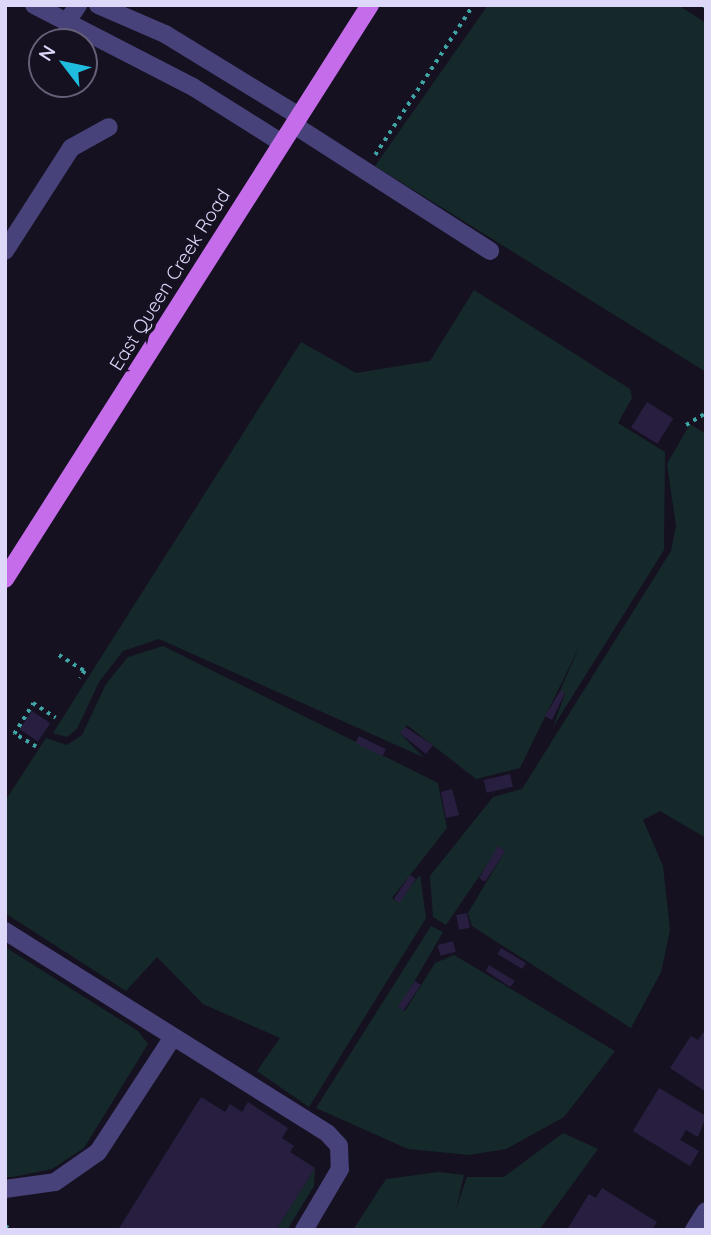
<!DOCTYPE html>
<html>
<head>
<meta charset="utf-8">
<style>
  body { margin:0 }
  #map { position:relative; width:711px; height:1235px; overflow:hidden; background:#151121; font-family:Quicksand,sans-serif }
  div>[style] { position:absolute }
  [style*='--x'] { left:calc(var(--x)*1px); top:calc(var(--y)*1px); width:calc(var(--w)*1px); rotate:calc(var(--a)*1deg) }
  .green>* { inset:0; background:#15292a }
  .building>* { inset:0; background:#281f40; transform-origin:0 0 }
  .path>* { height:3.5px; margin-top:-1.75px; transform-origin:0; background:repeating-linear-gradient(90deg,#3fa4a5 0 3.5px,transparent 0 8.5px) }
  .minor>* { height:18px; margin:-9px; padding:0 9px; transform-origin:9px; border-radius:9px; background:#48427a }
  .major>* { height:18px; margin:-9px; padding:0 9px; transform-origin:9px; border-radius:9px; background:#c56ceb }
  span { translate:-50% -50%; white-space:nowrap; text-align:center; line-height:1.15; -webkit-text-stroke:7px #151121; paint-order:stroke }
  .street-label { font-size:19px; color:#ddd7f9 }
  .frame { position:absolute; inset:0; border:7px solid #ddd7f9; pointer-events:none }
  .north { position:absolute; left:28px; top:28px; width:70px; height:70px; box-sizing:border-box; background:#151121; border:2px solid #656077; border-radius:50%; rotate:302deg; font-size:19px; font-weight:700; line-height:28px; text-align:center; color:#ddd7f9 }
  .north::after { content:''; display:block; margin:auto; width:24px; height:32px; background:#1fbcdd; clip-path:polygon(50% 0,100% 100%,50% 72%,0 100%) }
</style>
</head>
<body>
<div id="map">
  <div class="green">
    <i style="clip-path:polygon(488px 5px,678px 5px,706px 23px,706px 372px,375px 166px)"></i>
    <i style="clip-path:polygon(474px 290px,630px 389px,632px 398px,618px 423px,665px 452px,664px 550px,553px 727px,565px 694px,560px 691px,581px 643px,520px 768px,476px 779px,407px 725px,400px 733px,423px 757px,159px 639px,123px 651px,99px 682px,77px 729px,67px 737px,53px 733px,301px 342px,356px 373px,430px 361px)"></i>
    <i style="clip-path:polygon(690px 424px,706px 434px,706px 838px,660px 811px,643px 820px,663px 866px,670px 930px,661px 972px,631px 1028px,472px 926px,468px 913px,505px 851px,499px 847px,446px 925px,433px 917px,430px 876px,493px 797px,522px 789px,671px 551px,676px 526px,667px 464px)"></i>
    <i style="clip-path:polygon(163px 646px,438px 783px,447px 828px,392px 898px,398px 902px,420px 875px,426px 918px,309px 1107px,257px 1071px,280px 1038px,203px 1004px,157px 957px,126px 991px,5px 913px,5px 801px,46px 738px,67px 745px,82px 735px,106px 684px,128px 657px)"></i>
    <i style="clip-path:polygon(431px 926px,443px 932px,399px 1008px,405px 1011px,435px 963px,454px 955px,615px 1051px,564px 1117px,506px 1149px,469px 1155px,408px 1149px,316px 1108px)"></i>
    <i style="clip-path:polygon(5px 947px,138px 1031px,148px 1044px,84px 1148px,52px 1169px,13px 1177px,5px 1177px)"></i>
    <i style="clip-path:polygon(563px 1133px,598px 1149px,539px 1230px,353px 1230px,386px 1179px,439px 1172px,464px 1175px,456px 1209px,467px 1177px,504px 1177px)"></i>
    <i style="clip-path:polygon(315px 1168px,314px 1186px,287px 1230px,276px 1230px)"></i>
  </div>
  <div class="building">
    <i style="left:647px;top:402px;width:31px;height:30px;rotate:32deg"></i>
    <i style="clip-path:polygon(560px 691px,565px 693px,552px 720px,545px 716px)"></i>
    <i style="left:32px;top:711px;width:22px;height:22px;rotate:34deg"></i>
    <i style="clip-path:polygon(405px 727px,433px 745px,426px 754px,400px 733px)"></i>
    <i style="left:359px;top:736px;width:30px;height:8px;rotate:26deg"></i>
    <i style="left:510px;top:774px;width:13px;height:27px;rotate:77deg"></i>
    <i style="clip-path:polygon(452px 789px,459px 815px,446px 818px,441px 792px)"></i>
    <i style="clip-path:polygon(498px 846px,505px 851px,485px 882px,479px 878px)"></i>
    <i style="left:410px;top:875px;width:7px;height:29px;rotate:34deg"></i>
    <i style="left:467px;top:913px;width:15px;height:11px;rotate:79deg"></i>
    <i style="left:453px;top:941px;width:11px;height:16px;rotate:75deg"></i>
    <i style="left:501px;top:948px;width:29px;height:7px;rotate:31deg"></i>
    <i style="clip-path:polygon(489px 965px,515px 981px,510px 987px,486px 971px)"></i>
    <i style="left:415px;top:981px;width:7px;height:31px;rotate:34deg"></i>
    <i style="clip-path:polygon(706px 1029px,706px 1092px,670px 1068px,691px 1036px,698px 1040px)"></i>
    <i style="clip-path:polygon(659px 1088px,706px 1116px,698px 1137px,686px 1130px,680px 1140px,699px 1151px,690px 1166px,633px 1131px)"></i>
    <i style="clip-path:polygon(201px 1097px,225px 1112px,230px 1104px,242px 1112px,248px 1102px,288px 1128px,282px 1138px,294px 1146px,290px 1152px,315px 1168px,276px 1230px,118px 1230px)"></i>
    <i style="clip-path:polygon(602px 1188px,657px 1222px,652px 1230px,568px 1228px,589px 1194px,596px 1198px)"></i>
  </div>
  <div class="path">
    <i style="--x:703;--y:5;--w:4;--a:34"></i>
    <i style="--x:375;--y:155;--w:179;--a:-56.8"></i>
    <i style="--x:686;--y:425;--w:23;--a:-31"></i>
    <i style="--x:59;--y:655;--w:31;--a:32"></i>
    <i style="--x:85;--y:671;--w:9;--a:122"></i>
    <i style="--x:36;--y:747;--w:26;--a:-149"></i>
    <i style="--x:14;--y:734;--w:36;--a:-58"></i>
    <i style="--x:33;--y:703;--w:27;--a:33"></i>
    <i style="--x:5;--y:1226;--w:8;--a:30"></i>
  </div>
  <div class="minor">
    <i style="--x:34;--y:5;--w:179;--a:27.3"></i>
    <i style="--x:193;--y:87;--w:105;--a:32.2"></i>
    <i style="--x:98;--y:5;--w:73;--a:23.4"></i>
    <i style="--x:165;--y:34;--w:157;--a:31.5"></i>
    <i style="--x:66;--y:23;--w:22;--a:-56"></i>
    <i style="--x:294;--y:125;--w:233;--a:32.7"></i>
    <i style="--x:5;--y:251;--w:122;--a:-57.3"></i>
    <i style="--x:71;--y:148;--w:43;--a:-28.9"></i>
    <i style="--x:5;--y:931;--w:381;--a:32.1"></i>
    <i style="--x:328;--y:1134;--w:16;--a:47"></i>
    <i style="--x:339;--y:1146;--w:23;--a:88"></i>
    <i style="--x:340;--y:1169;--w:71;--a:120.5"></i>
    <i style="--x:5;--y:1189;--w:50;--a:-8"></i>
    <i style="--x:55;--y:1182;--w:52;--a:-34.9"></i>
    <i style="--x:98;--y:1152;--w:137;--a:-56.9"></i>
    <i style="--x:694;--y:1230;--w:22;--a:-58"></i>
  </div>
  <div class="major">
    <i style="--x:5;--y:579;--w:680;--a:-57.55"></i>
  </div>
  <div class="street-label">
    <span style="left:170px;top:280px;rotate:-58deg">East Queen Creek Road</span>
  </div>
  <div class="frame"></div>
  <div class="north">N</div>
</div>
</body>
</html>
